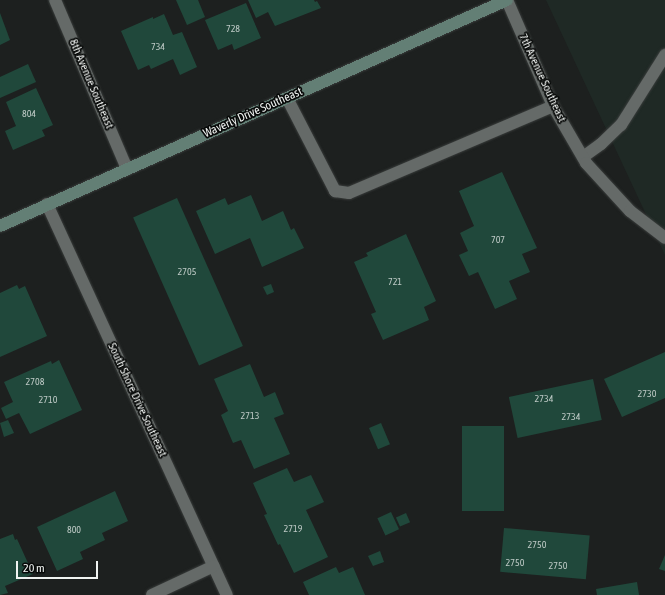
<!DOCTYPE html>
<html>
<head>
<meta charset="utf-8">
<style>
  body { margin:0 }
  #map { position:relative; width:665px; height:595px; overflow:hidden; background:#1d201f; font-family:"Asap Condensed",sans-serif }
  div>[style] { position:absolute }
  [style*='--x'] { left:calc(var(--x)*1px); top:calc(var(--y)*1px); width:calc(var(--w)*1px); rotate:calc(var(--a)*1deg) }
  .built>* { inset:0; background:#1f2925 }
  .building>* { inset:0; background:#20483b; transform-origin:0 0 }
  .roads { filter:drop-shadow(0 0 1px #3a3d3c) drop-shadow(0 0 1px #3a3d3c) }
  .service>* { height:12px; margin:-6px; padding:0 6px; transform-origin:6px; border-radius:6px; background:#656a68 }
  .minor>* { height:12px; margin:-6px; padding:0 6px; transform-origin:6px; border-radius:6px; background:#656a68 }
  .secondary>* { height:12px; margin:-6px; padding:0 6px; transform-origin:6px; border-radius:6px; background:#637f75 }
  span { translate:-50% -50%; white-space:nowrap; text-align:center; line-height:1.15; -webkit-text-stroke:3.5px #080a09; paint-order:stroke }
  .number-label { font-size:10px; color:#bcc8c4 }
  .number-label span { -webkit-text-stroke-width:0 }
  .street-label { font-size:12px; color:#f0f3f1 }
  .scale { position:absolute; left:16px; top:561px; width:82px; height:18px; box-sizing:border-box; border:2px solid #f0f3f1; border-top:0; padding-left:5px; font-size:12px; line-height:14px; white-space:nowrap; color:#f0f3f1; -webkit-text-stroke:3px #080a09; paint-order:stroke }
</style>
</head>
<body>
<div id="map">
  <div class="built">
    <i style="clip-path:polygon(546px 0,665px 0,665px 255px)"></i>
  </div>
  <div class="building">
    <i style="clip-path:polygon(176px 0,198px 0,205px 17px,187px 25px)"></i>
    <i style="clip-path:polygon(248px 0,314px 0,315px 2px,317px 1px,321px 8px,275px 26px,268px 12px,256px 18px)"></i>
    <i style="clip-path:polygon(246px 3px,261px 38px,234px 50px,232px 44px,218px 50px,205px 20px)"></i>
    <i style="clip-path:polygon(0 13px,10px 40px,0 45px)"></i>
    <i style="clip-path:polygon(164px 14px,173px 35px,182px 32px,197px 67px,180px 75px,173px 59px,151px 69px,149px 65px,138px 70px,121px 31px,153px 17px,153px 19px)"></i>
    <i style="clip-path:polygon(28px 64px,36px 82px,0 98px,0 77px)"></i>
    <i style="clip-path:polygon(36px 88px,53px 125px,42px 130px,45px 136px,13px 150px,5px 131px,16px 126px,6px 102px)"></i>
    <i style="clip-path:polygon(502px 172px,537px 248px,522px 254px,530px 272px,509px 281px,517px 299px,495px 309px,478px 272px,469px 276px,459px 255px,468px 251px,460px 233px,474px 226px,459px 191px)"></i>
    <i style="clip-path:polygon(251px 195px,262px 221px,283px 211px,291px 230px,294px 228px,304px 248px,262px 267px,250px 238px,215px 254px,196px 211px,225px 198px,228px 205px)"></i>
    <i style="left:177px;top:198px;width:162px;height:48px;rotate:66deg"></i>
    <i style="clip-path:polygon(406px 234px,436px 301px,424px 307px,429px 320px,383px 340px,371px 314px,376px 312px,354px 262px,368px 256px,366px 253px)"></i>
    <i style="clip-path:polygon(271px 284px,274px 292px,267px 295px,263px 287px)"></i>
    <i style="clip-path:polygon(17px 285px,19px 289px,25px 286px,47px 336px,0 357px,0 293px)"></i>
    <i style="clip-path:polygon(665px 352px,665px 398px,622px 417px,604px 379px)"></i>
    <i style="clip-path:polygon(59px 360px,82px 410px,30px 434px,19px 413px,6px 419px,1px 408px,13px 402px,4px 382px,51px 361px,52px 364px)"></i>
    <i style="clip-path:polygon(250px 364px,264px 397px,275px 392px,284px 414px,274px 418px,290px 454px,254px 469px,241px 440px,233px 443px,221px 415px,228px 411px,214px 379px)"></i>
    <i style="left:593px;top:379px;width:42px;height:86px;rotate:78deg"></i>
    <i style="clip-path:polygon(8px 420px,14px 433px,4px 437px,0 423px)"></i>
    <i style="left:381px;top:423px;width:23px;height:13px;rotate:67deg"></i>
    <i style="left:462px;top:426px;width:42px;height:85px"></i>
    <i style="clip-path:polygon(287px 468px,294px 482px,311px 475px,324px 502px,306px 510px,328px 557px,294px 573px,280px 544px,278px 545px,264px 515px,267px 514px,253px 483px)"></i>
    <i style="clip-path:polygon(115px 491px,128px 521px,102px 533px,105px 540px,80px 552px,83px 559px,57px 571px,37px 527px)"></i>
    <i style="left:391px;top:512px;width:19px;height:15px;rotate:65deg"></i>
    <i style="left:406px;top:513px;width:10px;height:11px;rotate:66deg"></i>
    <i style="left:504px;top:528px;width:86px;height:44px;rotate:5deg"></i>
    <i style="clip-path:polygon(13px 534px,15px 540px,17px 539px,33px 574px,5px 586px,8px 593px,0 595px,0 539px)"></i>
    <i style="clip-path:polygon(380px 551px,384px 562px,373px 566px,368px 556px)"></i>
    <i style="clip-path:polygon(665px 555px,665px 571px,659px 569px)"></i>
    <i style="clip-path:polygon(336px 567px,339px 573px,353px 567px,365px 595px,309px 595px,303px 582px)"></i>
    <i style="clip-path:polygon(637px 582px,639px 595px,597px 595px,596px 589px)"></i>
  </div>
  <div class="roads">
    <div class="service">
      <i style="--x:287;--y:98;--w:105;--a:62.7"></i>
      <i style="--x:335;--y:191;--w:14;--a:8"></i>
      <i style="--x:349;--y:193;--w:222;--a:-23.1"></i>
      <i style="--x:583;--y:157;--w:22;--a:-36"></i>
      <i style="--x:601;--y:144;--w:28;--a:-44"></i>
      <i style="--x:621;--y:125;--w:83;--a:-57.8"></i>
    </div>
    <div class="minor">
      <i style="--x:55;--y:0;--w:184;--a:66.9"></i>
      <i style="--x:507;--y:0;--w:116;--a:66.5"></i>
      <i style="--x:553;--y:106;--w:66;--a:59.9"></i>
      <i style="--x:586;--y:163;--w:65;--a:47.5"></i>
      <i style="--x:630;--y:211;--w:44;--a:37.6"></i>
      <i style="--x:47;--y:204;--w:430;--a:65.3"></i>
      <i style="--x:152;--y:595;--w:68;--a:-25.1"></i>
    </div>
    <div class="secondary">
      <i style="--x:0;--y:226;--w:555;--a:-24.03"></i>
    </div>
  </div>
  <div class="number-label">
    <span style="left:233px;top:29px">728</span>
    <span style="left:158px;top:47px">734</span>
    <span style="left:29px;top:114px">804</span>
    <span style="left:498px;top:240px">707</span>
    <span style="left:187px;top:272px">2705</span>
    <span style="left:395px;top:282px">721</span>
    <span style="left:35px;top:382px">2708</span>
    <span style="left:647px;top:394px">2730</span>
    <span style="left:544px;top:399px">2734</span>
    <span style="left:48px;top:400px">2710</span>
    <span style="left:250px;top:416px">2713</span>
    <span style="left:571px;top:417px">2734</span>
    <span style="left:293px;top:529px">2719</span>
    <span style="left:74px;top:530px">800</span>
    <span style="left:537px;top:545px">2750</span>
    <span style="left:515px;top:563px">2750</span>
    <span style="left:558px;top:566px">2750</span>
  </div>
  <div class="street-label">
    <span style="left:542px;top:78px;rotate:65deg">7th Avenue Southeast</span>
    <span style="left:91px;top:84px;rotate:67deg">8th Avenue Southeast</span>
    <span style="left:253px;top:113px;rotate:-24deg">Waverly Drive Southeast</span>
    <span style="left:137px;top:400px;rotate:65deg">South Shore Drive Southeast</span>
  </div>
  <div class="scale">20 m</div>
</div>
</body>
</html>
